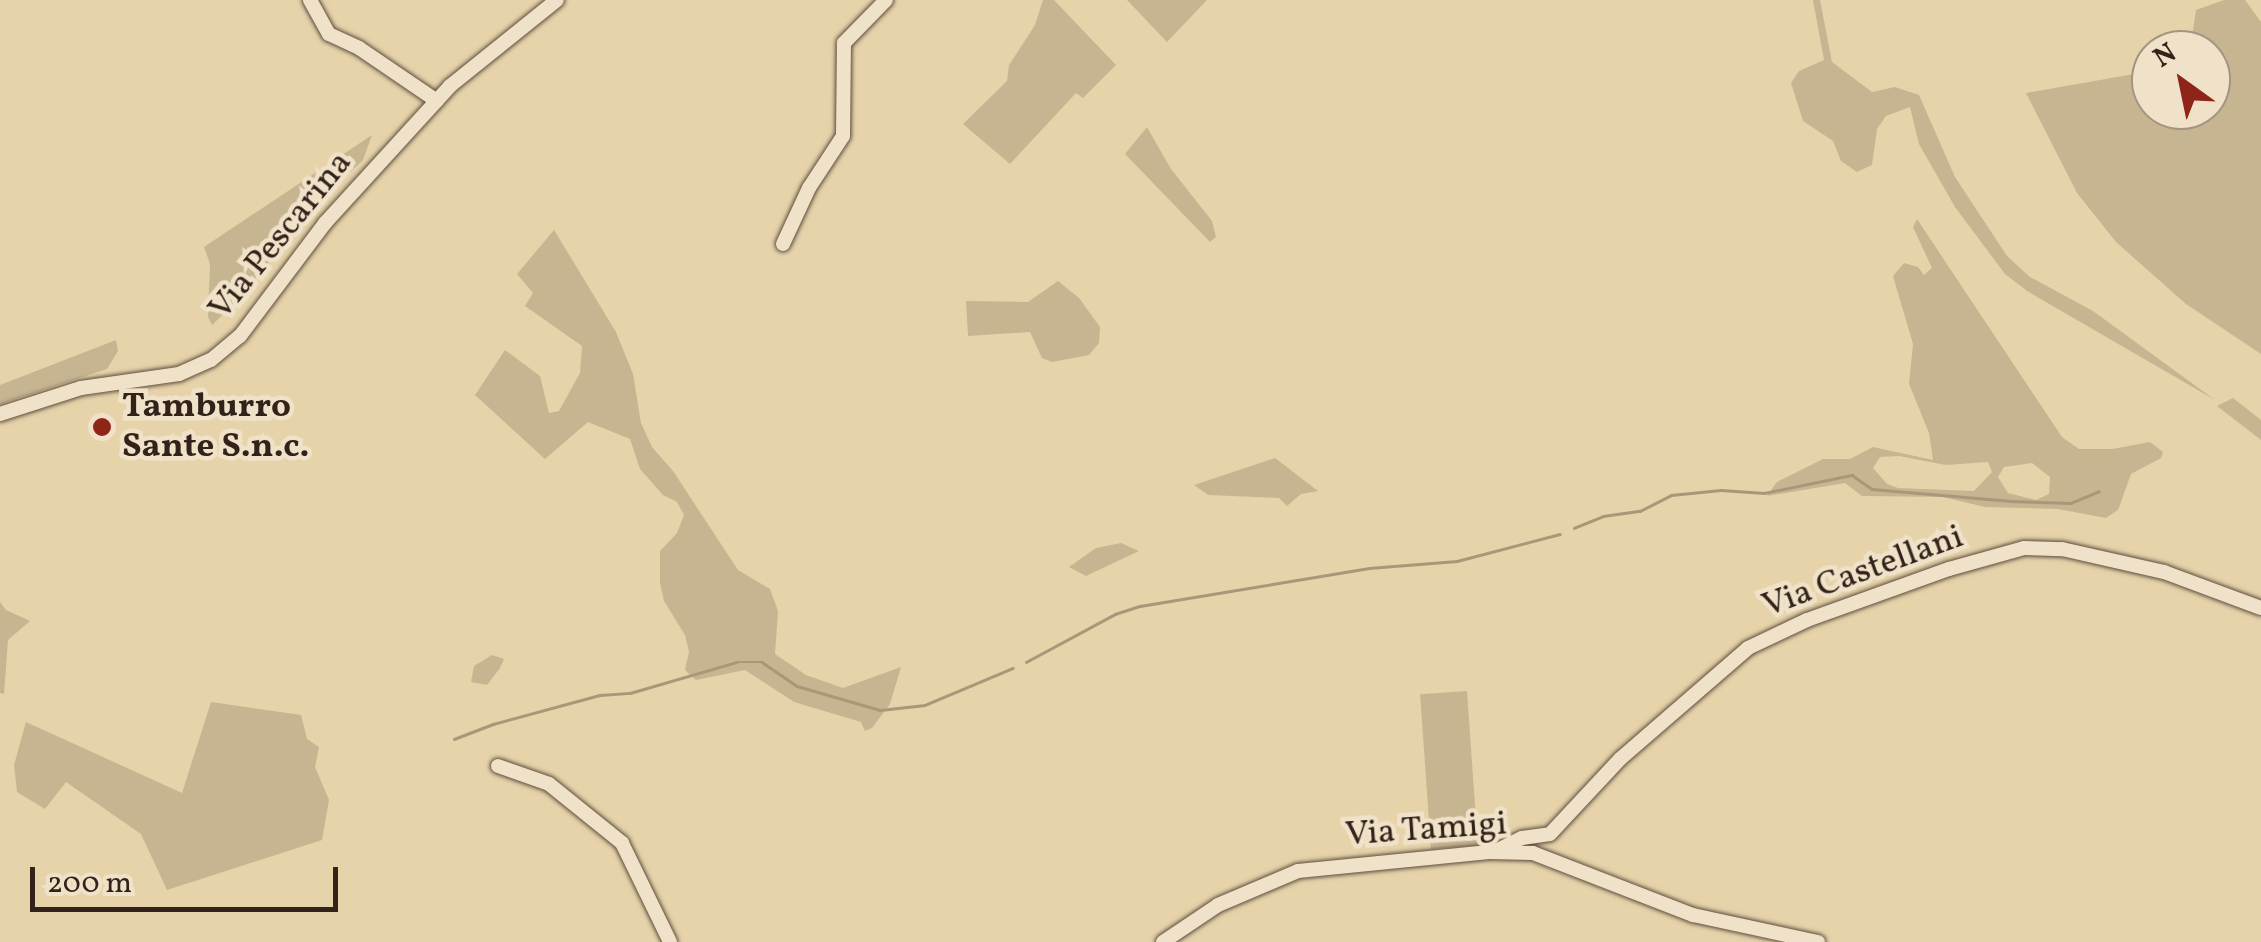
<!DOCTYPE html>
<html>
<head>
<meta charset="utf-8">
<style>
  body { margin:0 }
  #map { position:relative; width:2261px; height:942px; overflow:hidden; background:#e6d3aa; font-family:Vollkorn,serif }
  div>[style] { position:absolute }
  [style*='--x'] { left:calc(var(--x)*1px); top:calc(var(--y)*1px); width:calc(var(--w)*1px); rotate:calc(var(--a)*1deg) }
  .green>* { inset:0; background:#c7b592; transform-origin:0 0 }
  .stream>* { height:2.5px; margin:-1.25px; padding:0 1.25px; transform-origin:1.25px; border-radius:1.25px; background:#a99779 }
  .roads { filter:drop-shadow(0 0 2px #5f4e3e) drop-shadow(0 0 2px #5f4e3e) }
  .minor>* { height:14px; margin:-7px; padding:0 7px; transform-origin:7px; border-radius:7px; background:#efe2c8 }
  .dots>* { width:28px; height:28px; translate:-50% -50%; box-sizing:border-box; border:5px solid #efe2c8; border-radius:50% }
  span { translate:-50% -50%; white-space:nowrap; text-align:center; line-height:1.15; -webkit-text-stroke:9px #efe2c8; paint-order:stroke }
  .street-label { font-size:35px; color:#32221a }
  .poi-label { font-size:35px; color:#32221a; font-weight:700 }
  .left { translate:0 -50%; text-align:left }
  .north { position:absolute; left:2131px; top:30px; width:100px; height:100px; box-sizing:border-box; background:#efe2c8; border:2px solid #a39582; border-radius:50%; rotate:327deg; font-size:28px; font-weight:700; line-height:40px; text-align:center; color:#32221a }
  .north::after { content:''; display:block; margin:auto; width:35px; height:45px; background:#8f2418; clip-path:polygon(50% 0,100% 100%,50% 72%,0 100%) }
  .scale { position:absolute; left:30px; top:867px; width:308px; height:45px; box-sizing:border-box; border:5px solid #32221a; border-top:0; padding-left:12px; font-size:30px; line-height:35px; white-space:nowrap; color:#32221a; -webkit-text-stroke:8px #efe2c8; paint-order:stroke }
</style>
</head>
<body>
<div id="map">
  <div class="green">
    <i style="clip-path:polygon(1043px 0,1054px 0,1116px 65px,1083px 98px,1076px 93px,1010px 164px,963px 124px,1007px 81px,1009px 65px,1035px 25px)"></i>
    <i style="clip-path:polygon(1127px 0,1207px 0,1167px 42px)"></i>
    <i style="clip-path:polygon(1813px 0,1820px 0,1832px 62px,1872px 92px,1895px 87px,1919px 95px,1955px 177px,2007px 256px,2030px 277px,2093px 311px,2215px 400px,2027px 291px,2005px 274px,1955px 207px,1919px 144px,1910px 107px,1886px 116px,1877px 129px,1872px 165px,1857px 172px,1841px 161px,1833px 141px,1803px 121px,1791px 83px,1799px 71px,1824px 60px)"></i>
    <i style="clip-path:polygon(2224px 0,2245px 0,2261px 22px,2261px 354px,2186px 304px,2116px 242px,2077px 193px,2026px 93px,2151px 71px,2151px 110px,2211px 110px,2211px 50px,2190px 50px,2196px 10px)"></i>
    <i style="clip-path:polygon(1147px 127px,1171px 169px,1212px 221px,1216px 237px,1210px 242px,1125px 154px)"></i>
    <i style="clip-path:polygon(372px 135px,363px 160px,318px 202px,237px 301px,212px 325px,208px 317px,210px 264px,204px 247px)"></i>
    <i style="clip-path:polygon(evenodd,1917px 219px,2062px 437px,2079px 449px,2112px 449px,2150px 442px,2163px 452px,2161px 458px,2131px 474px,2118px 510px,2106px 518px,2058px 509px,1985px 507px,1943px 497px,1862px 496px,1845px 483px,1767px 496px,1777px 482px,1823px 459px,1850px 459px,1873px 447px,1933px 460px,1929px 433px,1909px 384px,1913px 344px,1893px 276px,1904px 263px,1918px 267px,1924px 275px,1932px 268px,1913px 227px,1917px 219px,1899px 456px,1946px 465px,1988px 462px,1992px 472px,1974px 491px,1898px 488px,1887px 484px,1873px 468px,1880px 457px,1899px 456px,1917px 219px,2032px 463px,2050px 477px,2049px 494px,2036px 500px,2008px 493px,1998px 477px,2004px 467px,2032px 463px)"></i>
    <i style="clip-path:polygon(554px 230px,616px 332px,633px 374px,641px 423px,652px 447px,673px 471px,738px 570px,770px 589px,778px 611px,775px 654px,806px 675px,843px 688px,901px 667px,890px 704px,872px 728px,865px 731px,861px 722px,794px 702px,745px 670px,696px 680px,685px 670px,689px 652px,685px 635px,664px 601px,660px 583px,660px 551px,677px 533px,684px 515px,677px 502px,663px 495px,640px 469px,630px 439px,588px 422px,545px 459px,475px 395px,505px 350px,540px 376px,549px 413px,559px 411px,580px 373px,582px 346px,525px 306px,533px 293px,517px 274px)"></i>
    <i style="clip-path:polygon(1058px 281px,1079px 298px,1100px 327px,1099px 343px,1089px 355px,1052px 362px,1042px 358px,1030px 332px,968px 336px,966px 301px,1028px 302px)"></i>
    <i style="clip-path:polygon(116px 340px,118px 351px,107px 369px,0 404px,0 385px)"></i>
    <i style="clip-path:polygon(2233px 398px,2261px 420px,2261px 440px,2217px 406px)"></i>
    <i style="clip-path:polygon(1275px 458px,1318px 491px,1301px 494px,1287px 506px,1279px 498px,1208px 495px,1194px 485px)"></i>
    <i style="clip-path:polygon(1121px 543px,1139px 551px,1086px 576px,1069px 567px,1096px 548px)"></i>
    <i style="clip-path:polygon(0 602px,6px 610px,30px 621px,8px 640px,4px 694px,0 693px)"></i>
    <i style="clip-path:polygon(492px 655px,504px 659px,500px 668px,487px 685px,471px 682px,474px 666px)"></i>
    <i style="left:1467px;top:691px;width:155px;height:47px;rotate:86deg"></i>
    <i style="clip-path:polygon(211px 702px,301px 715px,307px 739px,319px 747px,315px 767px,329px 800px,322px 840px,167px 890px,141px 834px,66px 782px,45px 809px,17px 792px,14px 765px,26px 722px,182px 793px)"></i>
  </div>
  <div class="stream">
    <i style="--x:1574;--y:528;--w:31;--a:-22"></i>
    <i style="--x:1603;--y:516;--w:37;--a:-8"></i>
    <i style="--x:1640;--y:511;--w:35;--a:-27"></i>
    <i style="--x:1671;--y:495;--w:50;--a:-5.7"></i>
    <i style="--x:1721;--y:490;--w:43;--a:4"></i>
    <i style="--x:1764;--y:493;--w:90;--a:-11.6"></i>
    <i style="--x:1852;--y:475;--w:24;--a:35"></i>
    <i style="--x:1872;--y:489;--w:140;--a:4.9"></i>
    <i style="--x:2011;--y:501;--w:60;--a:1.9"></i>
    <i style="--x:2071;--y:503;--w:30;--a:-23"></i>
    <i style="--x:1026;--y:662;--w:101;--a:-28.3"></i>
    <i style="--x:1115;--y:614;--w:26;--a:-18"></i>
    <i style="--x:1140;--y:606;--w:232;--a:-9.4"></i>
    <i style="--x:1369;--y:568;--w:88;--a:-4.5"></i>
    <i style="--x:1457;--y:561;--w:106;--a:-14.7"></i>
    <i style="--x:454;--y:739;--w:42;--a:-21"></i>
    <i style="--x:493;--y:724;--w:111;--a:-15.2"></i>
    <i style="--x:600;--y:695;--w:30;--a:-4"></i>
    <i style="--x:630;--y:693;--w:111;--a:-16.2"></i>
    <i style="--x:737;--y:662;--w:25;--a:0"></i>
    <i style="--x:762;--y:662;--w:42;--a:34.4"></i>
    <i style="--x:797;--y:686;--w:86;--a:16.1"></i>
    <i style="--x:880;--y:710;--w:45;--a:-6.3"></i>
    <i style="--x:925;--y:705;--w:95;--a:-22.8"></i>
  </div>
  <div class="roads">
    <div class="minor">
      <i style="--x:310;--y:0;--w:39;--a:61"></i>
      <i style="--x:329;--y:34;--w:33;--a:25"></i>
      <i style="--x:359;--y:48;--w:94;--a:34.2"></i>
      <i style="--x:783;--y:244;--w:62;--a:-65.1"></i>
      <i style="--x:809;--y:188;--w:62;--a:-56.8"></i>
      <i style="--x:843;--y:136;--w:93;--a:-89.4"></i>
      <i style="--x:844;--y:43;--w:60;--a:-45.7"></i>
      <i style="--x:0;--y:414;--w:85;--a:-17.8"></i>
      <i style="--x:81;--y:388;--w:99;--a:-8.1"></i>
      <i style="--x:179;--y:374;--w:35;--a:-24"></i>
      <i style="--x:211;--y:360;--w:38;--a:-40"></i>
      <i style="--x:240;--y:336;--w:141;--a:-53"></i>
      <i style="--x:325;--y:223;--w:185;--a:-47.6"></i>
      <i style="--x:450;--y:86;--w:137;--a:-38.8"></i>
      <i style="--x:498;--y:766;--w:54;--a:19.4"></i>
      <i style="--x:549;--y:784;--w:94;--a:38.9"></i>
      <i style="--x:622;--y:843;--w:110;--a:64.1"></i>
      <i style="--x:1494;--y:852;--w:31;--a:-27"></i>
      <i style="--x:1522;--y:838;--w:28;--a:-8"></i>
      <i style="--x:1550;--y:834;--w:103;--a:-47"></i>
      <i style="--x:1620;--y:759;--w:169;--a:-40.9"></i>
      <i style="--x:1748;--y:648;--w:65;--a:-25.4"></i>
      <i style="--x:1807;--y:620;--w:151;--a:-19.8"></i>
      <i style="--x:1949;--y:569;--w:78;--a:-15.6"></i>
      <i style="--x:2024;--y:548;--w:38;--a:2"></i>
      <i style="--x:2062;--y:549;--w:105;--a:12.7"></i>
      <i style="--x:2164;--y:572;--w:103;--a:20.4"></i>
      <i style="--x:1163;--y:942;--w:66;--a:-33.9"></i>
      <i style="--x:1218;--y:905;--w:87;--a:-23"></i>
      <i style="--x:1298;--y:871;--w:192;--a:-5.7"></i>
      <i style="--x:1489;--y:852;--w:44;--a:1.3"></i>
      <i style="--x:1533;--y:853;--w:172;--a:21.2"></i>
      <i style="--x:1693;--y:915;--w:128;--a:12.2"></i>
    </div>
  </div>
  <div class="dots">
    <i style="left:102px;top:427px;background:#8f2418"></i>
  </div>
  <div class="street-label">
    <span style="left:281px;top:236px;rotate:-51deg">Via Pescarina</span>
    <span style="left:1863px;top:572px;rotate:-20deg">Via Castellani</span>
    <span style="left:1426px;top:830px;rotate:-4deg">Via Tamigi</span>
  </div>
  <div class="poi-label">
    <span class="left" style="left:122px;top:427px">Tamburro<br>Sante S.n.c.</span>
  </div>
  <div class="north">N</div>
  <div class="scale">200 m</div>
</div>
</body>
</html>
